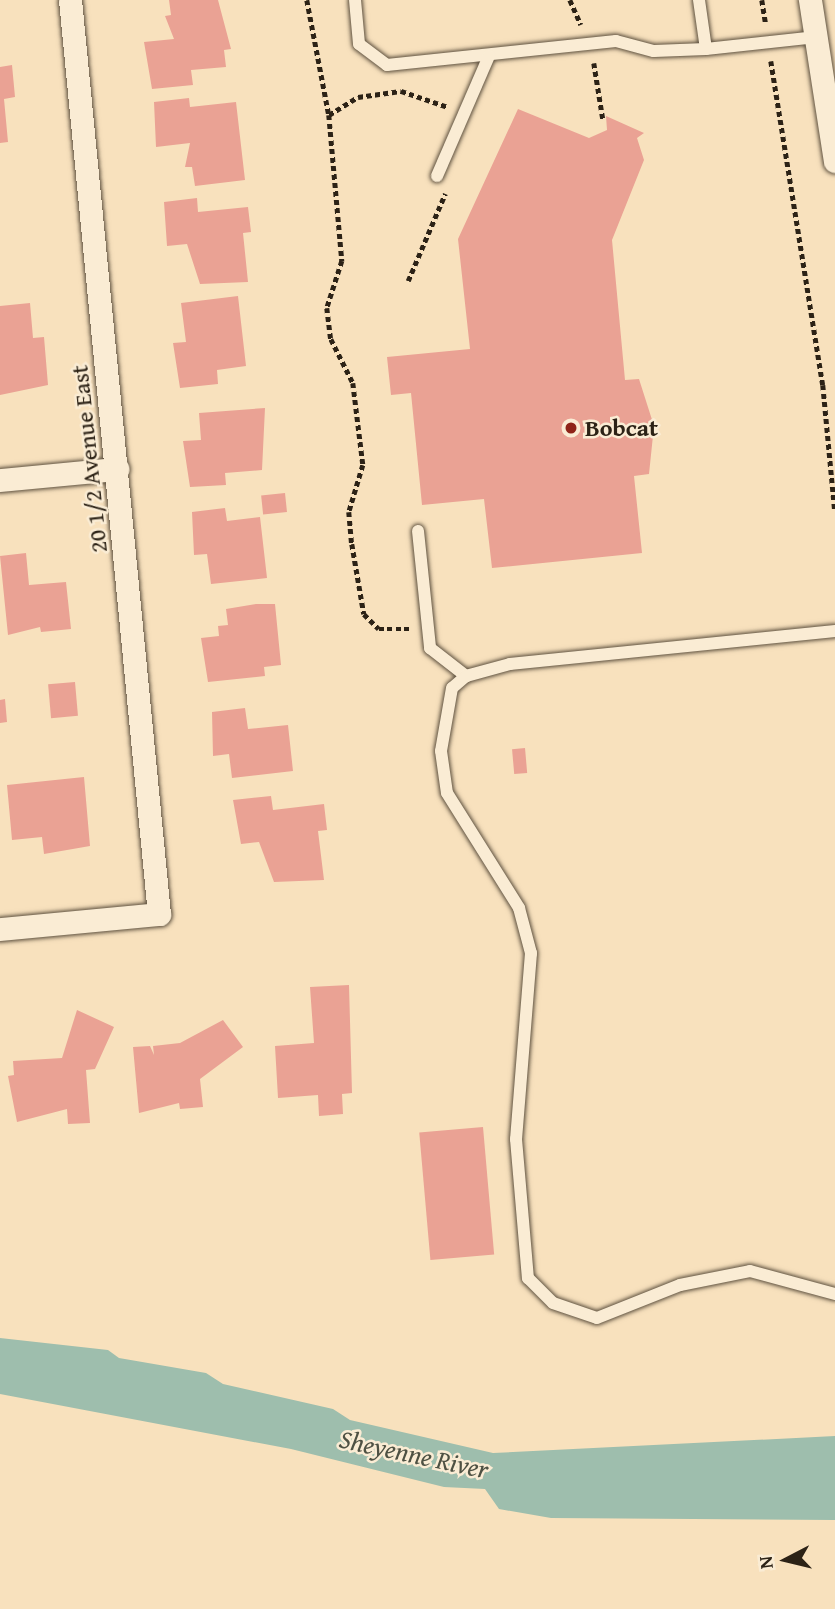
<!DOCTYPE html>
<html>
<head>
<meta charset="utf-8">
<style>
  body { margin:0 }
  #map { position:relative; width:835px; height:1609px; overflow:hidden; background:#f8e1bd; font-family:"Gentium Book Plus",serif }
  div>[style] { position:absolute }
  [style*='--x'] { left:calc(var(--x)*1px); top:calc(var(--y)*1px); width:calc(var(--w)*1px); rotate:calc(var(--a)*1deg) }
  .water>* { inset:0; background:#9ebead }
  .building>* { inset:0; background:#eaa294; transform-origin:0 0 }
  .path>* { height:4.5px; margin-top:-2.25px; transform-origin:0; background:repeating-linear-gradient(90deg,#2c2216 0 5px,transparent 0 8.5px) }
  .roads { filter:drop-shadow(0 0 2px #5f5240) drop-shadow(0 0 2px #5f5240) }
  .lane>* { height:12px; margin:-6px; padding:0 6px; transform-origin:6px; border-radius:6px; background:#faecd4 }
  .street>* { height:23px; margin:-11.5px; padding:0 11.5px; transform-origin:11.5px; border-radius:11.5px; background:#faecd4 }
  .dots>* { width:19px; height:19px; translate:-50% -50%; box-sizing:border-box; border:4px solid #faecd4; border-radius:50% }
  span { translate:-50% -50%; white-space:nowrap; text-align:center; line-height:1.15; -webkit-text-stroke:5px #faecd4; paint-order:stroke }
  .poi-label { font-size:24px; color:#2c2216; font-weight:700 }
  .left { translate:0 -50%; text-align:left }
  .street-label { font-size:24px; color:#2c2216 }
  .water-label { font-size:26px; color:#4e5143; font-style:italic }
  .north { position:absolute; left:751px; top:1525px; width:70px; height:70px; -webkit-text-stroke:5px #faecd4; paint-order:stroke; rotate:263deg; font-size:19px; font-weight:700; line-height:28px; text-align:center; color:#2c2216 }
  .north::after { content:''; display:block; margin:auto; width:24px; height:32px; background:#2c2216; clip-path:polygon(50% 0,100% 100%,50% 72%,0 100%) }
</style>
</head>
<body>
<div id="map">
  <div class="water">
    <i style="clip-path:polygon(0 1338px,108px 1350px,119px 1358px,206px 1373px,223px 1384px,333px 1409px,350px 1420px,493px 1453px,835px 1436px,835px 1520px,551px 1518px,499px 1509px,485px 1489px,444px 1487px,291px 1449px,0 1394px)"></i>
  </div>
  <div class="building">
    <i style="clip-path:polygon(169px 0,218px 0,231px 49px,224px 50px,226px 67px,191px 70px,193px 85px,152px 89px,144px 42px,174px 39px,165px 16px,171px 15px)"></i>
    <i style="clip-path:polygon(12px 65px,15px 97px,4px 99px,8px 142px,0 143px,0 67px)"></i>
    <i style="clip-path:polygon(189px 98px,190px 107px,236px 102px,245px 180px,195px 186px,192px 167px,185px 167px,190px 143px,156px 147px,154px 102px)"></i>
    <i style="clip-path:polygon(518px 109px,589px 138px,607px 130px,606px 116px,644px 133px,637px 138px,644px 160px,612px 240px,625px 380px,639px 379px,654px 426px,649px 474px,634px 476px,642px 553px,492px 568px,484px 499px,422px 505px,411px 393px,391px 395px,387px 357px,470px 349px,458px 239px)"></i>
    <i style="clip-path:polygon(197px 198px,198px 212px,248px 207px,251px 232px,243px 233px,248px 282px,200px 284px,187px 244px,167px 246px,164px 202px)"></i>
    <i style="clip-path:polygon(238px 296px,246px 366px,217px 370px,218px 384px,180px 388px,173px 343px,186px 342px,181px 303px)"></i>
    <i style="clip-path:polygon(30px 303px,33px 338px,44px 337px,48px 385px,0 395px,0 306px)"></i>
    <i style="clip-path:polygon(265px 408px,262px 470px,225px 473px,226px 485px,190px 487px,183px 441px,201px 440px,199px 413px)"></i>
    <i style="left:285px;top:493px;width:19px;height:24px;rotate:84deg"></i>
    <i style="clip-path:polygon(225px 508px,227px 521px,260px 517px,267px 578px,211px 584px,207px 554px,194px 555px,192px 512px)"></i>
    <i style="clip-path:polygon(26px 553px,29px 585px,66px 582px,71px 629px,41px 632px,40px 627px,8px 635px,0 556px)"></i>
    <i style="clip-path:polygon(256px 604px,275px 604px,281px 665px,264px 667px,265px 676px,208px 682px,201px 638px,219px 636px,218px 626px,228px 625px,226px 609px)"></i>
    <i style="left:75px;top:682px;width:34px;height:27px;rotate:85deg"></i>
    <i style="clip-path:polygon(5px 699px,7px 722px,0 723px,0 700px)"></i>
    <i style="clip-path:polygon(245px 708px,248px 729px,288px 725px,293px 771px,232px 778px,229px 754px,213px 756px,212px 712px)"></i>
    <i style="left:525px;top:748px;width:25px;height:13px;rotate:85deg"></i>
    <i style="clip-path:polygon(84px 777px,90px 846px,44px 854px,42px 837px,12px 840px,7px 785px)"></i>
    <i style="clip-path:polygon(271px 796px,273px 810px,324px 804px,327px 830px,318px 831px,324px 880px,274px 882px,259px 842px,241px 844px,233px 800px)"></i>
    <i style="clip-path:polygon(349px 985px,352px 1093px,342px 1094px,343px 1114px,319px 1116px,318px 1095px,278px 1098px,275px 1046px,314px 1043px,310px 987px)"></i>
    <i style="clip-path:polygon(77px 1010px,114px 1027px,95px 1069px,86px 1070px,90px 1123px,68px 1124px,67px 1109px,17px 1122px,8px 1076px,14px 1075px,13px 1061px,62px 1058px)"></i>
    <i style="clip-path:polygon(223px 1020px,243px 1047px,200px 1079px,203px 1107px,180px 1109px,179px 1103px,139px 1113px,133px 1047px,150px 1046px,154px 1055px,153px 1046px,180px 1043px)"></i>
    <i style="left:483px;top:1127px;width:128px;height:64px;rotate:85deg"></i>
  </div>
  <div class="path">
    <i style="--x:307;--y:0;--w:117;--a:79.2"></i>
    <i style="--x:329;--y:115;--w:34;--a:-32"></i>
    <i style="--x:358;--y:97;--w:43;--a:-7.9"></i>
    <i style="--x:401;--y:91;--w:50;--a:18.8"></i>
    <i style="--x:570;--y:0;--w:27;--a:66"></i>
    <i style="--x:762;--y:0;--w:25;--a:81"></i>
    <i style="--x:771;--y:61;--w:328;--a:80.9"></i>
    <i style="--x:823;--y:385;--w:127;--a:84.6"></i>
    <i style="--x:594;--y:63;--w:57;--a:80.9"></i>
    <i style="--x:329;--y:115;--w:147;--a:84.9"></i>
    <i style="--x:342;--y:261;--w:49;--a:107.7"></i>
    <i style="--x:327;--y:308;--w:31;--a:83"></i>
    <i style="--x:331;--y:339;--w:49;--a:63.4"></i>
    <i style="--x:353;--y:383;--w:83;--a:83"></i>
    <i style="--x:363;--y:465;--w:49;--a:106.6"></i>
    <i style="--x:349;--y:512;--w:32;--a:85"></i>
    <i style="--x:352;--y:544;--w:71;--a:80.3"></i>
    <i style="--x:364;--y:614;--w:21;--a:45"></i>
    <i style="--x:379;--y:629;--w:31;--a:0"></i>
    <i style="--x:408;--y:281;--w:95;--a:-67"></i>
  </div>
  <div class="roads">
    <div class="lane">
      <i style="--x:355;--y:0;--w:44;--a:84.8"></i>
      <i style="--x:359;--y:44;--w:35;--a:37"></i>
      <i style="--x:387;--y:65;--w:230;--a:-6"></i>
      <i style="--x:616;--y:41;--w:39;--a:15"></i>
      <i style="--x:654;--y:51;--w:52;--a:-2.2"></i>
      <i style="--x:699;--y:0;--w:49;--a:81.9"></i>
      <i style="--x:706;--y:49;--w:111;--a:-6.2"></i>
      <i style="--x:437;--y:176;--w:131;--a:-66.6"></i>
      <i style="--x:418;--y:531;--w:118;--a:84.1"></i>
      <i style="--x:430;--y:648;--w:46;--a:37.9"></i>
      <i style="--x:835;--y:631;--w:327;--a:174.2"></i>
      <i style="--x:510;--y:664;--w:46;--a:164.7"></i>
      <i style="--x:466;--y:676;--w:18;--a:139"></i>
      <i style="--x:452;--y:688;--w:64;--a:99.9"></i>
      <i style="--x:441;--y:751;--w:42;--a:81.9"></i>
      <i style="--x:447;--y:793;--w:136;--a:57.9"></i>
      <i style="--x:519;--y:908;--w:47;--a:75.1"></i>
      <i style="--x:531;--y:953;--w:187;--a:94.6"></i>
      <i style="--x:516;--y:1139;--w:140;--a:85.1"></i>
      <i style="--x:528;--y:1278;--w:35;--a:45"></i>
      <i style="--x:553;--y:1303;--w:46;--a:18.8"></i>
      <i style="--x:597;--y:1318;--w:89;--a:-21.7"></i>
      <i style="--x:680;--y:1285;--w:71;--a:-11.3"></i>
      <i style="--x:750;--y:1271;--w:88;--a:15.1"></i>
    </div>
    <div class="street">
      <i style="--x:810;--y:0;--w:163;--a:81.2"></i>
      <i style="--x:0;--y:480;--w:118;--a:-5.4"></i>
      <i style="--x:0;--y:929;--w:160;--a:-5.4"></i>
      <i style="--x:159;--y:914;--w:918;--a:-95.56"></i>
    </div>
  </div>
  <div class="dots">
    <i style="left:571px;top:428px;background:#8f2418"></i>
  </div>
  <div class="poi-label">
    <span class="left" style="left:585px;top:428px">Bobcat</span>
  </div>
  <div class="street-label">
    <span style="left:89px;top:459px;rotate:-96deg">20 1/2 Avenue East</span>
  </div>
  <div class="water-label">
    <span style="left:414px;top:1454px;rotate:12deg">Sheyenne River</span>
  </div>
  <div class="north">N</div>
</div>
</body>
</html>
